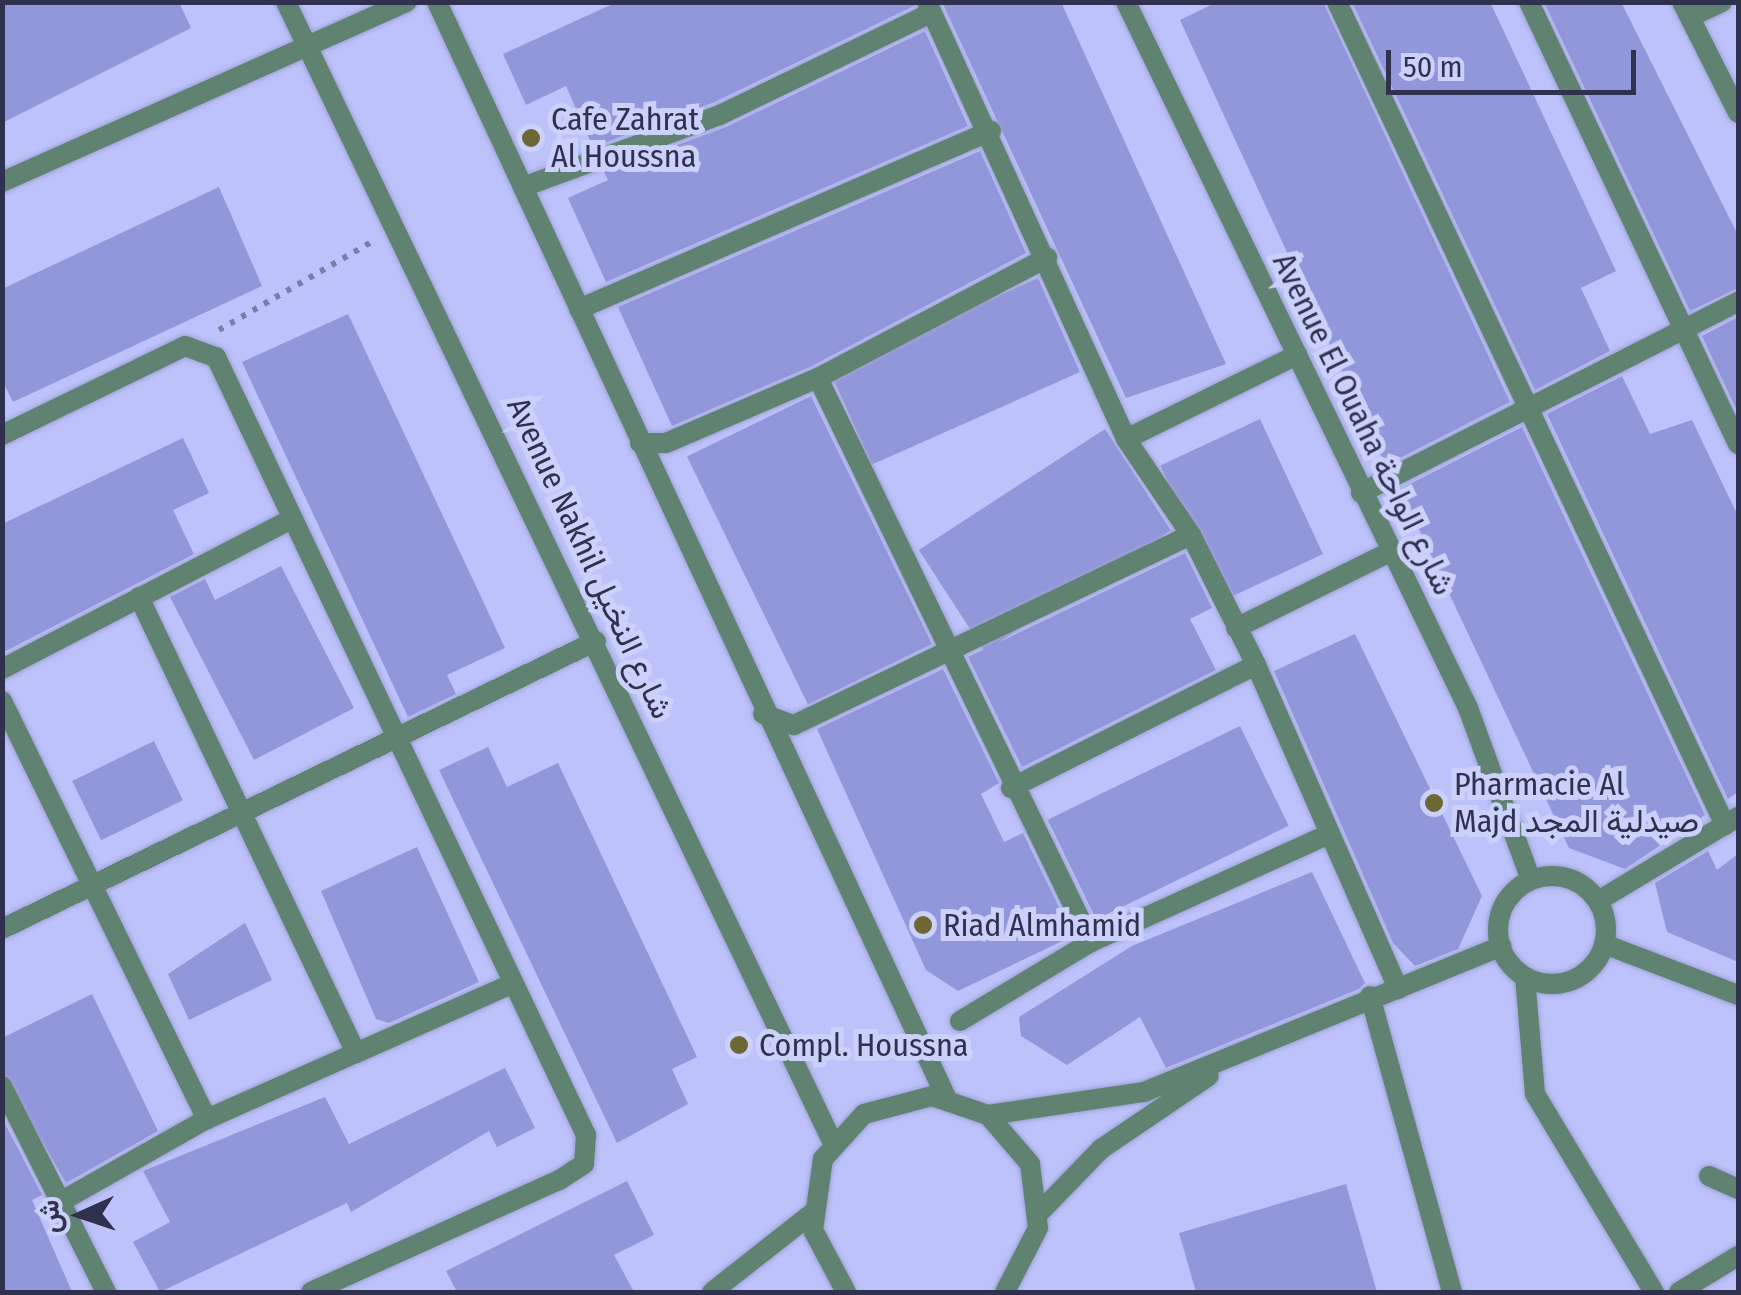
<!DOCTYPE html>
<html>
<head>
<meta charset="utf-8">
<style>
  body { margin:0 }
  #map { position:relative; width:1741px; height:1295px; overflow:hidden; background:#bdc2fb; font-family:"Fira Sans Condensed",Vazirmatn,sans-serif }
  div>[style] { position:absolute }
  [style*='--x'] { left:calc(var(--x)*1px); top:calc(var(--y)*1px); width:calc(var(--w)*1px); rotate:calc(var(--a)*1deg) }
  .building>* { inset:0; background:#9296da; transform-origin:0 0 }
  .path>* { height:6px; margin-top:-3px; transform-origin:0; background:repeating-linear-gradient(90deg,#7b7ea9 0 5px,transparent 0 13px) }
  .roads { filter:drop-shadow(0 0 2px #9ea2d5) drop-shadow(0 0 2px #9ea2d5) }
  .minor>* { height:20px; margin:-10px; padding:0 10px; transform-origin:10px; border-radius:10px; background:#5f8370 }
  .minor>.ring { margin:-10px; padding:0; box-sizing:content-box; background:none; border:20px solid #5f8370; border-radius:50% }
  .tertiary>* { height:20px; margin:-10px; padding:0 10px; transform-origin:10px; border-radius:10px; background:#5f8370 }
  .dots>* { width:28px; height:28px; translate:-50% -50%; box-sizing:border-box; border:5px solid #ccd1fc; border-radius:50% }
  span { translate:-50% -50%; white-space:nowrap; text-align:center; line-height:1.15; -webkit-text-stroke:10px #ccd1fc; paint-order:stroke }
  .poi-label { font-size:32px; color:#30314e }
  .left { translate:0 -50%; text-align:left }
  .street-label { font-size:32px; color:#30314e }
  .frame { position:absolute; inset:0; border:5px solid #30314e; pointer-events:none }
  .north { position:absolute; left:30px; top:1165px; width:100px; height:100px; -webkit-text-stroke:8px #ccd1fc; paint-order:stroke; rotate:267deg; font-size:28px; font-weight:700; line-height:40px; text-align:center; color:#30314e }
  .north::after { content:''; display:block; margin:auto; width:35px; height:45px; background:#30314e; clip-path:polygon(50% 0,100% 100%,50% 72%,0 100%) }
  .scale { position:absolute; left:1386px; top:50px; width:250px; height:45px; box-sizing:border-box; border:5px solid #30314e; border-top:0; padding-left:12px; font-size:30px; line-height:35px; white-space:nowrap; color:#30314e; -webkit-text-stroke:8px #ccd1fc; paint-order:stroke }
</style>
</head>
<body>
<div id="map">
  <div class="building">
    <i style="clip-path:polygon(2px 2px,179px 2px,191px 28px,2px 123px)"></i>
    <i style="clip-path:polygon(617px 2px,914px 2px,914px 6px,715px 102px,593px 147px,566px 86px,526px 105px,503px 54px)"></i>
    <i style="clip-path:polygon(942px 2px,1061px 2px,1226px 364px,1126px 398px)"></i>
    <i style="clip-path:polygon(1217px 2px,1323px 2px,1510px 402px,1388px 464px,1380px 454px,1180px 20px)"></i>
    <i style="clip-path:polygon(1352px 2px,1490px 2px,1616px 271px,1581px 288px,1610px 351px,1535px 390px)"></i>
    <i style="clip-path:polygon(1544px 2px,1621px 2px,1738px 235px,1738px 288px,1690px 311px)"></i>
    <i style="clip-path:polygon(925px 31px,968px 126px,606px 282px,568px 198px,608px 180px,604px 172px,726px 127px)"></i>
    <i style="clip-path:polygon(980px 151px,1026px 253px,812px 366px,672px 426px,618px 307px)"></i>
    <i style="clip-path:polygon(219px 187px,262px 286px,13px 402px,2px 380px,2px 289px)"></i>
    <i style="left:1038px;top:278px;width:103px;height:228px;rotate:66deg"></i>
    <i style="clip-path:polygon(348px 314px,505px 648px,447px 675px,456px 694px,408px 717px,242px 362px)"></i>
    <i style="clip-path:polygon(1738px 317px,1738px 413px,1702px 336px)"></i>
    <i style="clip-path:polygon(1622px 376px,1650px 434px,1692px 420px,1738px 516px,1738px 792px,1728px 799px,1547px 414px)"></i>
    <i style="left:811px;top:396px;width:276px;height:138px;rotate:64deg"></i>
    <i style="left:1260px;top:419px;width:149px;height:110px;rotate:65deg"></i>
    <i style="clip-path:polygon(1522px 427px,1705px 815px,1625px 869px,1569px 848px,1400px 489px)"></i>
    <i style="left:1105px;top:429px;width:121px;height:222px;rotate:57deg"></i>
    <i style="clip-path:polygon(183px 438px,209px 493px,173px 510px,194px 554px,2px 653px,2px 524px)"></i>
    <i style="clip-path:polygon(1185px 553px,1212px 608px,1190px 619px,1216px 670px,1022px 767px,968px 657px)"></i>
    <i style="clip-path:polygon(281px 566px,354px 708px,254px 760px,170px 597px,205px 579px,215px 600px)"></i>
    <i style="clip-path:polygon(1355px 634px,1482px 896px,1458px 949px,1415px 966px,1393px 943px,1274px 671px)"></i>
    <i style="clip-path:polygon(943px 669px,999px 783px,981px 794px,1004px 842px,1023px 833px,1073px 936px,958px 991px,926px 970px,817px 729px)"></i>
    <i style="left:1240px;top:726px;width:111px;height:214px;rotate:64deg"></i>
    <i style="left:154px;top:741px;width:66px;height:91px;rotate:64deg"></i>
    <i style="clip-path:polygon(488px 747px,507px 787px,558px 763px,697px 1057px,672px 1069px,688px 1104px,617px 1143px,439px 770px)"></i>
    <i style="clip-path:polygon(417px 847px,479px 982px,389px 1023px,376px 1019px,321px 891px)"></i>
    <i style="clip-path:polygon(1708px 851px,1717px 870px,1738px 854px,1738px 962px,1667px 932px,1655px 883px)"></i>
    <i style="clip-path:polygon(1312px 872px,1365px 983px,1359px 989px,1166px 1068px,1140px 1017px,1067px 1065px,1021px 1036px,1019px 1017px,1132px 946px)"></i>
    <i style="clip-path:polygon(245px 923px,272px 980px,189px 1020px,168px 974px)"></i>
    <i style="clip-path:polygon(92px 994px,158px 1131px,66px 1183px,2px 1072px,2px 1038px)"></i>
    <i style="clip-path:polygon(505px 1068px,535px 1128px,497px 1147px,489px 1131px,351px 1212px,347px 1203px,160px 1292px,133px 1242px,170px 1222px,143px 1171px,325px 1097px,349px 1144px)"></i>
    <i style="clip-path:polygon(2px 1118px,42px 1195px,32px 1200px,72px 1292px,2px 1292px)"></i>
    <i style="clip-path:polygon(627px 1181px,654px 1235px,614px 1255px,634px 1292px,457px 1292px,446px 1271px)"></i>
    <i style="clip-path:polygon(1346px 1184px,1377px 1292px,1196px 1292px,1179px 1233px)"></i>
  </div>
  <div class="path">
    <i style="--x:219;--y:330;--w:178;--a:-30"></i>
  </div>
  <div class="roads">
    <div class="minor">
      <i style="--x:927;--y:2;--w:480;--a:65.5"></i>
      <i style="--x:1126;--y:439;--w:116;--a:55.9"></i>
      <i style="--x:1191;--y:535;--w:145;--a:63.4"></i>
      <i style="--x:1256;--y:665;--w:354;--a:66.3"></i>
      <i style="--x:1126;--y:2;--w:784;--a:64.15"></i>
      <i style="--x:1468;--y:708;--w:183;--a:69.9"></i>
      <i style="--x:1337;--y:2;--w:910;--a:64.76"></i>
      <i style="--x:1529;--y:2;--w:489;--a:64.7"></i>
      <i style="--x:1682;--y:2;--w:124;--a:63.2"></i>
      <i style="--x:1690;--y:17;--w:35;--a:-25"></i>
      <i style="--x:523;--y:187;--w:210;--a:-20.1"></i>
      <i style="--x:720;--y:115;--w:234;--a:-25.8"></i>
      <i style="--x:579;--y:309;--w:449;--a:-23.4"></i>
      <i style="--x:818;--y:378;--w:627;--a:64.17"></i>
      <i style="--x:2;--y:435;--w:203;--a:-25.9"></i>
      <i style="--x:185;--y:346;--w:33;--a:20"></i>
      <i style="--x:216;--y:357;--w:862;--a:64.57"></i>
      <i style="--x:586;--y:1135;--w:29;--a:94"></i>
      <i style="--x:584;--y:1164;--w:30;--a:147"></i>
      <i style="--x:559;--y:1180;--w:272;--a:155.7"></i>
      <i style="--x:1126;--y:439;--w:191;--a:-26.2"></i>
      <i style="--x:640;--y:443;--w:26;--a:0"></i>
      <i style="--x:666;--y:443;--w:165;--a:-23.2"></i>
      <i style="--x:818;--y:378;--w:259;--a:-27.7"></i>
      <i style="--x:1361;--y:493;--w:423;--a:-26.9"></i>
      <i style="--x:1236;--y:628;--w:174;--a:-26.3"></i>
      <i style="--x:2;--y:669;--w:323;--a:-27.4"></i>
      <i style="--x:2;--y:701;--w:466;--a:63.9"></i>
      <i style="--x:207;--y:1119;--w:163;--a:-23.9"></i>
      <i style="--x:356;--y:1053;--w:505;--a:-115.45"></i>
      <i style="--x:763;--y:714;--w:33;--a:20"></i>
      <i style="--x:794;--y:725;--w:440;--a:-25.6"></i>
      <i style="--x:1011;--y:788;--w:274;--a:-26.7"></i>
      <i class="ring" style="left:1498px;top:876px;width:88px;height:88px"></i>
      <i style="--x:1598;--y:901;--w:163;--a:-31"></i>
      <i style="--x:2;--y:929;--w:660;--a:-25.87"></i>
      <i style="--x:1604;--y:944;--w:143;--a:20.8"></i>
      <i style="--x:1525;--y:977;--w:117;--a:85.1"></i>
      <i style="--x:1535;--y:1094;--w:231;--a:59"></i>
      <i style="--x:1370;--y:996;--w:307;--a:74.5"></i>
      <i style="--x:960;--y:1021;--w:153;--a:-31.1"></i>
      <i style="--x:1091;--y:942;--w:261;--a:-24.4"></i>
      <i style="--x:356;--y:1053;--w:171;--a:-23.9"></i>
      <i style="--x:2;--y:1086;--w:231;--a:63.2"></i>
      <i style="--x:988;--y:1115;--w:158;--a:-8.4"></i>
      <i style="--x:1144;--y:1092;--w:386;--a:-22.2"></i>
      <i style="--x:1709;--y:1176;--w:32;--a:24"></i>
      <i style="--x:60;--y:1202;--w:169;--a:-29.5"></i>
      <i style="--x:1040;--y:1212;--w:88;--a:-45.9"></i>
      <i style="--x:1101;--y:1149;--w:130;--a:-34.1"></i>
      <i style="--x:712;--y:1292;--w:126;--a:-38.2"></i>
      <i style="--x:1679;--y:1292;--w:69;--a:-31.4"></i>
    </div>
    <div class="tertiary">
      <i style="--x:286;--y:2;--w:1265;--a:64.39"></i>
      <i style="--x:437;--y:2;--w:1208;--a:65.07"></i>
      <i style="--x:2;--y:182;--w:443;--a:-24"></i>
      <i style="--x:846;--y:1292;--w:70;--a:-118"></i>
      <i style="--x:813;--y:1230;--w:72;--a:-82"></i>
      <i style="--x:823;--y:1159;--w:61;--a:-47.7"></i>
      <i style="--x:864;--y:1114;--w:70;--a:-14.8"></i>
      <i style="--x:932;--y:1096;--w:59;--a:18.7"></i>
      <i style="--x:988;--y:1115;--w:65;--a:49.4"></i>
      <i style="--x:1030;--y:1164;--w:64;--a:82.9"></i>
      <i style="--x:1038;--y:1228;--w:72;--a:117.3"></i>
    </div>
  </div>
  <div class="dots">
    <i style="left:531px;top:138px;background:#6e6633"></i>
    <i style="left:1434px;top:803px;background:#6e6633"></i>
    <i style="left:923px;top:925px;background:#6e6633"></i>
    <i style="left:739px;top:1045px;background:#6e6633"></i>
  </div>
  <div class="poi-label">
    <span class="left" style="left:551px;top:138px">Cafe Zahrat<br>Al Houssna</span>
    <span class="left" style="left:1454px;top:803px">Pharmacie Al<br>Majd صيدلية المجد</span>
    <span class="left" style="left:943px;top:925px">Riad Almhamid</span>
    <span class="left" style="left:759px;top:1045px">Compl. Houssna</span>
  </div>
  <div class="street-label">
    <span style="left:1364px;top:424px;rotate:64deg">Avenue El Ouaha شارع الواحة</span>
    <span style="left:590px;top:558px;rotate:65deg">Avenue Nakhil شارع النخيل</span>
  </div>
  <div class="frame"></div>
  <div class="north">ش</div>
  <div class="scale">50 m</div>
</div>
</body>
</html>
